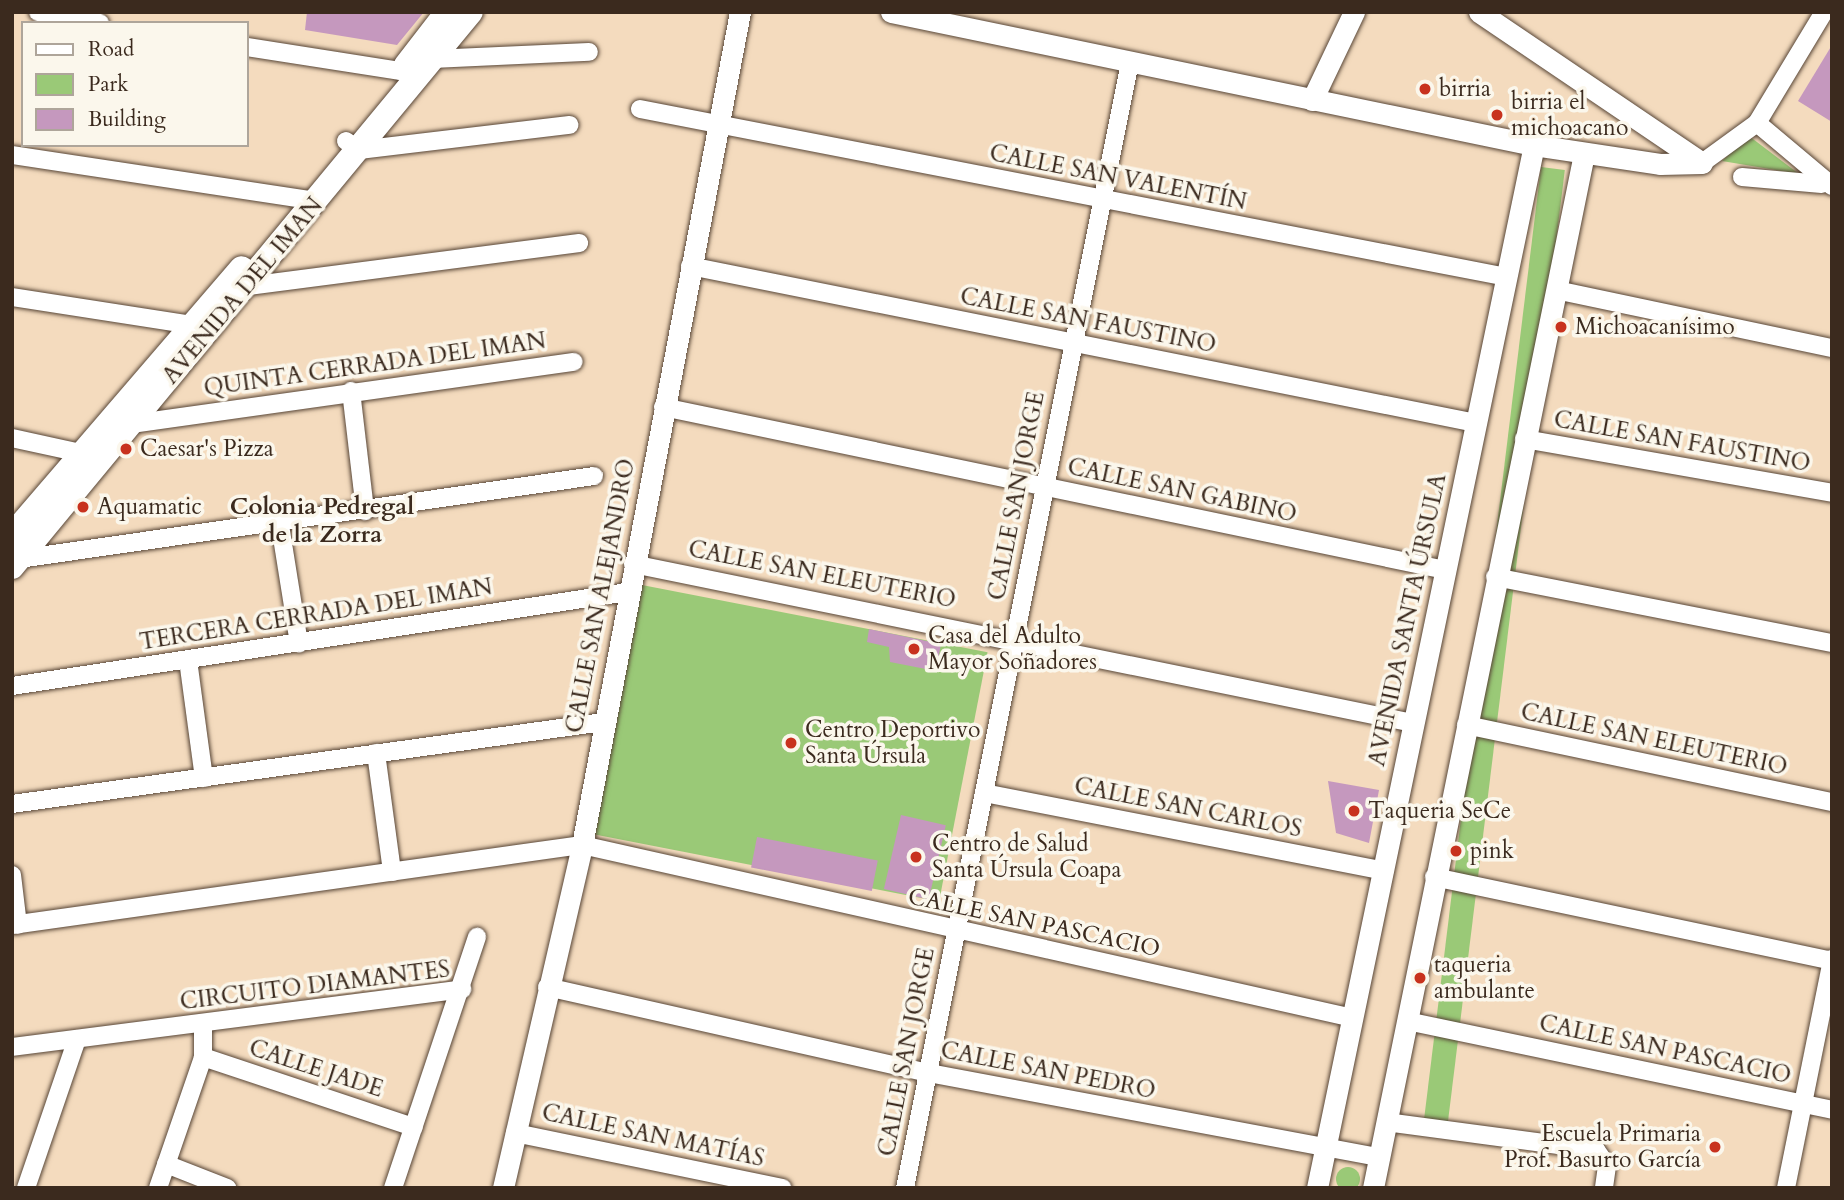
<!DOCTYPE html>
<html>
<head>
<meta charset="utf-8">
<style>
  body { margin:0 }
  #map { position:relative; width:1844px; height:1200px; overflow:hidden; background:#f4dbbe; font-family:Cardo,serif }
  div>[style] { position:absolute }
  [style*='--x'] { left:calc(var(--x)*1px); top:calc(var(--y)*1px); width:calc(var(--w)*1px); rotate:calc(var(--a)*1deg) }
  .green>* { inset:0; background:#9ac977; transform-origin:0 0 }
  .round { border-radius:50% }
  .building>* { inset:0; background:#c598be; transform-origin:0 0 }
  .roads { filter:drop-shadow(0 0 2px #574536) drop-shadow(0 0 2px #574536) }
  .minor>* { height:18px; margin:-9px; padding:0 9px; transform-origin:9px; border-radius:9px; background:#fff }
  .tertiary>* { height:21px; margin:-10.5px; padding:0 10.5px; transform-origin:10.5px; border-radius:10.5px; background:#fff }
  .secondary>* { height:24px; margin:-12px; padding:0 12px; transform-origin:12px; border-radius:12px; background:#fff }
  .dots>* { width:19px; height:19px; translate:-50% -50%; box-sizing:border-box; border:4px solid #fbf7ec; border-radius:50% }
  span { translate:-50% -50%; white-space:nowrap; text-align:center; line-height:1.15; -webkit-text-stroke:7px #fbf7ec; paint-order:stroke }
  .poi-label { font-size:23px; color:#3b2a1e }
  .left { translate:0 -50%; text-align:left }
  .right { translate:-100% -50%; text-align:right }
  .street-label { font-size:23px; color:#3b2a1e }
  .neighbourhood-label { font-size:24px; color:#3b2a1e; font-weight:700 }
  .frame { position:absolute; inset:0; border:14px solid #3b2a1e; pointer-events:none }
  .legend { position:absolute; left:21px; top:21px; width:228px; height:126px; box-sizing:border-box; background:#fbf7ec; border:2px solid #aea59a; margin:0; padding:9px 12px; list-style:none; font-size:21px; color:#3b2a1e }
  .legend li { display:flex; align-items:center; gap:14px; height:35px }
  .legend b { width:35px; border:2px solid #aea59a }
</style>
</head>
<body>
<div id="map">
  <div class="green">
    <i style="clip-path:polygon(1749px 136px,1799px 174px,1722px 161px)"></i>
    <i style="left:1541px;top:167px;width:24px;height:967px;rotate:7deg"></i>
    <i style="left:642px;top:585px;width:352px;height:254px;rotate:11deg"></i>
    <i class="round" style="left:1336px;top:1167px;width:24px;height:24px"></i>
  </div>
  <div class="building">
    <i style="clip-path:polygon(307px 12px,424px 12px,397px 45px,305px 30px)"></i>
    <i style="clip-path:polygon(1832px 45px,1832px 122px,1798px 101px)"></i>
    <i style="clip-path:polygon(869px 629px,941px 644px,936px 671px,890px 662px,889px 647px,867px 642px)"></i>
    <i style="clip-path:polygon(1328px 781px,1379px 790px,1369px 843px,1336px 833px)"></i>
    <i style="left:901px;top:815px;width:46px;height:76px;rotate:13deg"></i>
    <i style="left:757px;top:837px;width:123px;height:31px;rotate:11deg"></i>
  </div>
  <div class="roads">
    <div class="minor">
      <i style="--x:38;--y:12;--w:63;--a:10.1"></i>
      <i style="--x:247;--y:47;--w:156;--a:8.9"></i>
      <i style="--x:401;--y:71;--w:33;--a:-21"></i>
      <i style="--x:432;--y:59;--w:157;--a:-2.6"></i>
      <i style="--x:640;--y:109;--w:883;--a:10.97"></i>
      <i style="--x:1757;--y:123;--w:98;--a:40"></i>
      <i style="--x:346;--y:141;--w:16;--a:35"></i>
      <i style="--x:359;--y:150;--w:212;--a:-6.8"></i>
      <i style="--x:12;--y:155;--w:308;--a:8.6"></i>
      <i style="--x:1702;--y:163;--w:68;--a:-36"></i>
      <i style="--x:1757;--y:123;--w:130;--a:-58.9"></i>
      <i style="--x:1742;--y:177;--w:80;--a:5"></i>
      <i style="--x:690;--y:266;--w:802;--a:11.3"></i>
      <i style="--x:240;--y:280;--w:10;--a:37"></i>
      <i style="--x:248;--y:286;--w:334;--a:-7.4"></i>
      <i style="--x:1556;--y:290;--w:282;--a:11.9"></i>
      <i style="--x:12;--y:297;--w:189;--a:8.8"></i>
      <i style="--x:351;--y:391;--w:121;--a:83.3"></i>
      <i style="--x:663;--y:407;--w:799;--a:11.77"></i>
      <i style="--x:124;--y:425;--w:454;--a:-8"></i>
      <i style="--x:12;--y:438;--w:80;--a:12.3"></i>
      <i style="--x:1524;--y:439;--w:313;--a:9.9"></i>
      <i style="--x:280;--y:525;--w:120;--a:80.9"></i>
      <i style="--x:12;--y:560;--w:588;--a:-8.21"></i>
      <i style="--x:633;--y:564;--w:796;--a:11.52"></i>
      <i style="--x:1495;--y:577;--w:343;--a:11.1"></i>
      <i style="--x:188;--y:660;--w:119;--a:82.3"></i>
      <i style="--x:12;--y:686;--w:623;--a:-8.68"></i>
      <i style="--x:1466;--y:725;--w:374;--a:11.9"></i>
      <i style="--x:376;--y:753;--w:120;--a:82.3"></i>
      <i style="--x:984;--y:793;--w:408;--a:11"></i>
      <i style="--x:12;--y:804;--w:598;--a:-7.89"></i>
      <i style="--x:12;--y:875;--w:50;--a:83.2"></i>
      <i style="--x:1434;--y:877;--w:407;--a:11.9"></i>
      <i style="--x:12;--y:925;--w:576;--a:-7.99"></i>
      <i style="--x:582;--y:845;--w:790;--a:12.65"></i>
      <i style="--x:547;--y:987;--w:392;--a:12.7"></i>
      <i style="--x:929;--y:1073;--w:457;--a:10.6"></i>
      <i style="--x:1407;--y:1021;--w:434;--a:11.8"></i>
      <i style="--x:12;--y:1047;--w:454;--a:-7.3"></i>
      <i style="--x:203;--y:1057;--w:222;--a:18.4"></i>
      <i style="--x:1386;--y:1122;--w:212;--a:7.6"></i>
      <i style="--x:1596;--y:1150;--w:19;--a:55"></i>
      <i style="--x:1607;--y:1166;--w:22;--a:98"></i>
      <i style="--x:515;--y:1133;--w:273;--a:11.6"></i>
      <i style="--x:166;--y:1164;--w:66;--a:21.5"></i>
      <i style="--x:26;--y:1188;--w:157;--a:-71.1"></i>
      <i style="--x:158;--y:1188;--w:139;--a:-71"></i>
      <i style="--x:203;--y:1057;--w:34;--a:-90"></i>
      <i style="--x:393;--y:1188;--w:265;--a:-71.5"></i>
      <i style="--x:905;--y:1188;--w:1148;--a:-78.7"></i>
      <i style="--x:1786;--y:1188;--w:234;--a:-78.6"></i>
    </div>
    <div class="tertiary">
      <i style="--x:891;--y:12;--w:657;--a:11.69"></i>
      <i style="--x:1534;--y:145;--w:127;--a:8.6"></i>
      <i style="--x:1660;--y:164;--w:42;--a:-1.4"></i>
      <i style="--x:1479;--y:12;--w:269;--a:34.1"></i>
      <i style="--x:1312;--y:100;--w:98;--a:-64.5"></i>
      <i style="--x:503;--y:1188;--w:352;--a:-77"></i>
      <i style="--x:582;--y:845;--w:848;--a:-79.26"></i>
      <i style="--x:1317;--y:1188;--w:1065;--a:-78.25"></i>
      <i style="--x:1373;--y:1188;--w:1055;--a:-78.47"></i>
    </div>
    <div class="secondary">
      <i style="--x:406;--y:65;--w:67;--a:-52.3"></i>
      <i style="--x:12;--y:535;--w:352;--a:-49.3"></i>
      <i style="--x:12;--y:567;--w:720;--a:-50.41"></i>
    </div>
  </div>
  <div class="dots">
    <i style="left:1425px;top:89px;background:#c8321e"></i>
    <i style="left:1497px;top:115px;background:#c8321e"></i>
    <i style="left:1561px;top:327px;background:#c8321e"></i>
    <i style="left:126px;top:449px;background:#c8321e"></i>
    <i style="left:83px;top:507px;background:#c8321e"></i>
    <i style="left:914px;top:649px;background:#c8321e"></i>
    <i style="left:791px;top:743px;background:#c8321e"></i>
    <i style="left:1354px;top:811px;background:#c8321e"></i>
    <i style="left:1456px;top:851px;background:#c8321e"></i>
    <i style="left:916px;top:857px;background:#c8321e"></i>
    <i style="left:1420px;top:978px;background:#c8321e"></i>
    <i style="left:1715px;top:1147px;background:#c8321e"></i>
  </div>
  <div class="poi-label">
    <span class="left" style="left:1439px;top:89px">birria</span>
    <span class="left" style="left:1511px;top:115px">birria el<br>michoacano</span>
    <span class="left" style="left:1575px;top:327px">Michoacanísimo</span>
    <span class="left" style="left:140px;top:449px">Caesar's Pizza</span>
    <span class="left" style="left:97px;top:507px">Aquamatic</span>
    <span class="left" style="left:928px;top:649px">Casa del Adulto<br>Mayor Soñadores</span>
    <span class="left" style="left:805px;top:743px">Centro Deportivo<br>Santa Úrsula</span>
    <span class="left" style="left:1368px;top:811px">Taqueria SeCe</span>
    <span class="left" style="left:932px;top:857px">Centro de Salud<br>Santa Úrsula Coapa</span>
    <span class="left" style="left:1470px;top:851px">pink</span>
    <span class="left" style="left:1434px;top:978px">taqueria<br>ambulante</span>
    <span class="right" style="left:1701px;top:1147px">Escuela Primaria<br>Prof. Basurto García</span>
  </div>
  <div class="street-label">
    <span style="left:1118px;top:178px;rotate:11deg">CALLE SAN VALENTÍN</span>
    <span style="left:243px;top:291px;rotate:-50deg">AVENIDA DEL IMAN</span>
    <span style="left:1088px;top:321px;rotate:11deg">CALLE SAN FAUSTINO</span>
    <span style="left:375px;top:365px;rotate:-8deg">QUINTA CERRADA DEL IMAN</span>
    <span style="left:1682px;top:442px;rotate:10deg">CALLE SAN FAUSTINO</span>
    <span style="left:1182px;top:491px;rotate:12deg">CALLE SAN GABINO</span>
    <span style="left:1017px;top:496px;rotate:-79deg">CALLE SAN JORGE</span>
    <span style="left:822px;top:575px;rotate:11deg">CALLE SAN ELEUTERIO</span>
    <span style="left:601px;top:596px;rotate:-79deg">CALLE SAN ALEJANDRO</span>
    <span style="left:316px;top:615px;rotate:-9deg">TERCERA CERRADA DEL IMAN</span>
    <span style="left:1408px;top:620px;rotate:-78deg">AVENIDA SANTA ÚRSULA</span>
    <span style="left:1654px;top:740px;rotate:12deg">CALLE SAN ELEUTERIO</span>
    <span style="left:1188px;top:808px;rotate:11deg">CALLE SAN CARLOS</span>
    <span style="left:1034px;top:923px;rotate:12deg">CALLE SAN PASCACIO</span>
    <span style="left:315px;top:986px;rotate:-7deg">CIRCUITO DIAMANTES</span>
    <span style="left:1665px;top:1050px;rotate:12deg">CALLE SAN PASCACIO</span>
    <span style="left:907px;top:1052px;rotate:-79deg">CALLE SAN JORGE</span>
    <span style="left:316px;top:1069px;rotate:18deg">CALLE JADE</span>
    <span style="left:1048px;top:1071px;rotate:11deg">CALLE SAN PEDRO</span>
    <span style="left:653px;top:1136px;rotate:12deg">CALLE SAN MATÍAS</span>
  </div>
  <div class="neighbourhood-label">
    <span style="left:322px;top:521px">Colonia Pedregal<br>de la Zorra</span>
  </div>
  <div class="frame"></div>
  <ul class="legend">
  <li><b style="height:9px;background:#fff"></b>Road</li>
  <li><b style="height:19px;background:#9ac977"></b>Park</li>
  <li><b style="height:19px;background:#c598be"></b>Building</li>
  </ul>
</div>
</body>
</html>
